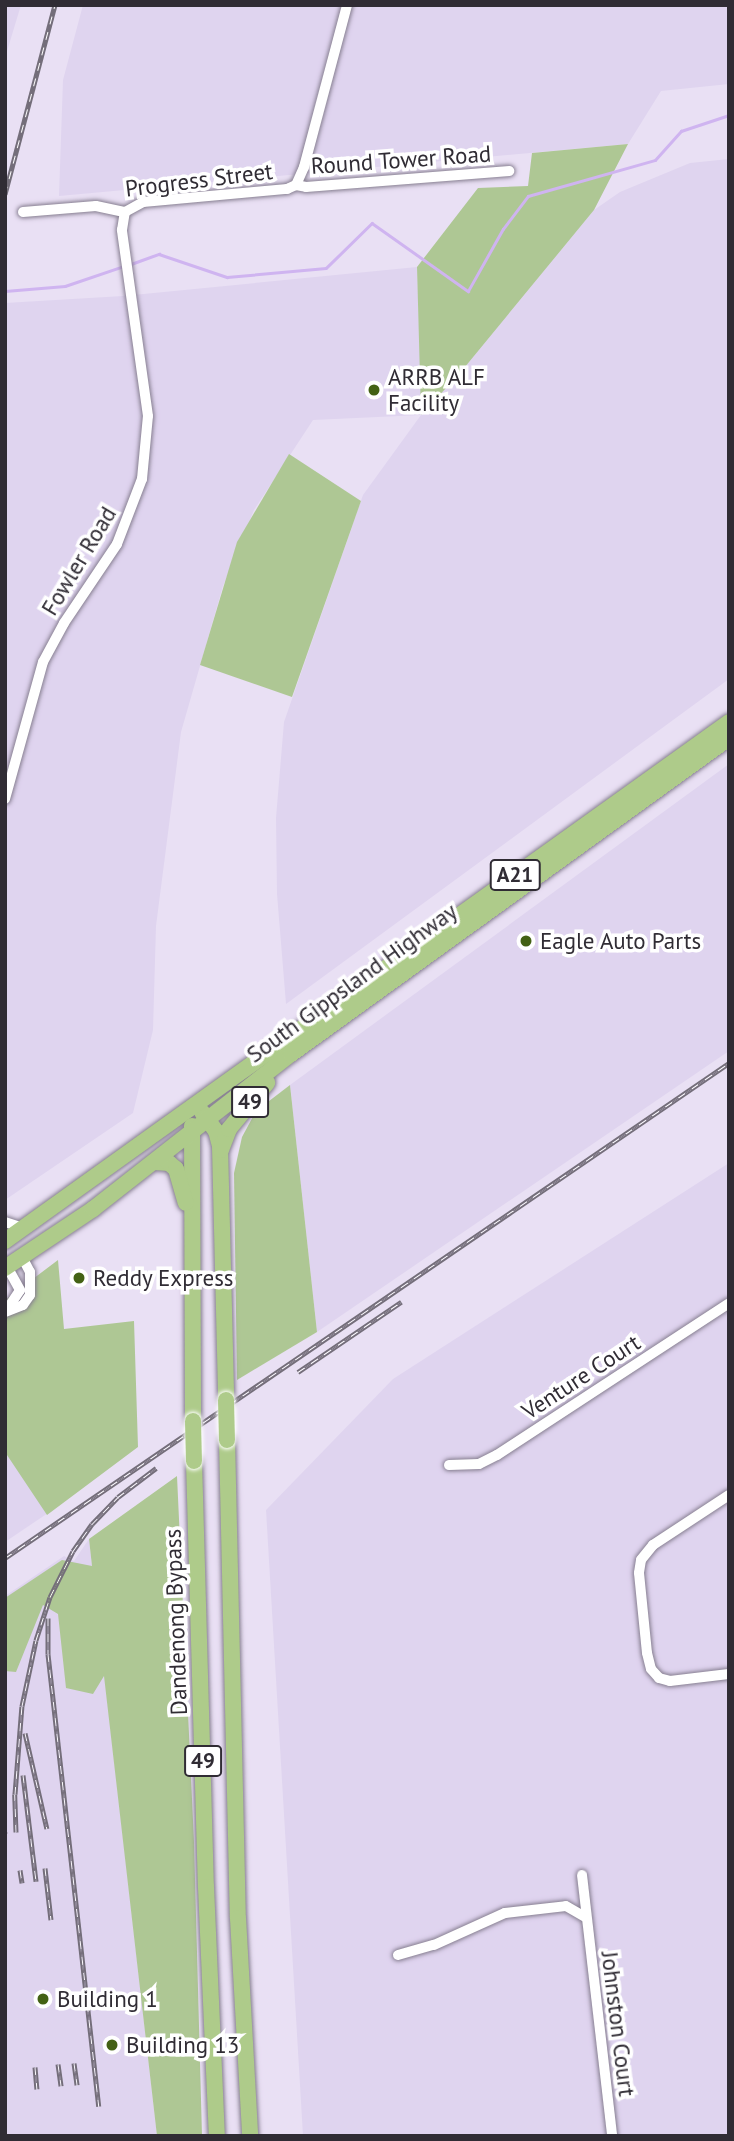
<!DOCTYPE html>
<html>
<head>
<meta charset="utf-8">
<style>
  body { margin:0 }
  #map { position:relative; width:734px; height:2141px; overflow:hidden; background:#e9e0f4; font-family:"PT Sans",sans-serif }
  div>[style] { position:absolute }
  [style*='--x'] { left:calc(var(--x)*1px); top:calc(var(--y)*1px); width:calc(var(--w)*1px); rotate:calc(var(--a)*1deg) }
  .built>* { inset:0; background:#dfd4ef }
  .green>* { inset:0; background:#aec794 }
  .stream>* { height:2.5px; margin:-1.25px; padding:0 1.25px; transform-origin:1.25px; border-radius:1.25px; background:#cfb4f0 }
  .roads { filter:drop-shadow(0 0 2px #877f91) drop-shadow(0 0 2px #877f91) }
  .minor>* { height:10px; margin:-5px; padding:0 5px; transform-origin:5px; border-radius:5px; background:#fff }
  .trunk>* { height:16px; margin:-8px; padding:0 8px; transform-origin:8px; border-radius:8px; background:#aecb8a }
  .rail>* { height:5px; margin-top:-2.5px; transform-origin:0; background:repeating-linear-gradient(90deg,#fff 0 8px,#746e7a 0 16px); box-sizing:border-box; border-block:2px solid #746e7a }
  .bridges { filter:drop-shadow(0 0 2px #fff) drop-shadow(0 0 2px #fff) }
  .trunk-bridge>* { height:16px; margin:-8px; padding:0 8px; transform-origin:8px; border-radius:8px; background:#aecb8a }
  .dots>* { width:19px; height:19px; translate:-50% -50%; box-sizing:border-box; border:4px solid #fff; border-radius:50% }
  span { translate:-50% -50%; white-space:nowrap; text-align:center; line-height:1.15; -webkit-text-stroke:7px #fff; paint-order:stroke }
  .shield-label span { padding:2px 5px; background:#fff; border:2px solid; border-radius:5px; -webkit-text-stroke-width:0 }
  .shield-label { font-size:21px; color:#302c34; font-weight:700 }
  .street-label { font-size:23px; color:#302c34 }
  .poi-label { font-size:23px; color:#302c34 }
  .left { translate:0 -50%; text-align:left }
  .frame { position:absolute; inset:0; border:7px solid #302c34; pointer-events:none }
</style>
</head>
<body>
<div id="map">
  <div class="built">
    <i style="clip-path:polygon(5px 5px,21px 5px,5px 58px)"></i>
    <i style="clip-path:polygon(83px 5px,729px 5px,729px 84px,661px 91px,628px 144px,59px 196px,63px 80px)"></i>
    <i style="clip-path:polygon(729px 159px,729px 679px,286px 1004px,277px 894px,276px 818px,284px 722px,363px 495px,421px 415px,313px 420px,254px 510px,223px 586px,181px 732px,156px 926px,153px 1030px,133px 1113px,5px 1200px,5px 303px,123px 296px,417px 267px,422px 414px,460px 373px,594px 210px,620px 192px,690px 163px)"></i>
    <i style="clip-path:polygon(729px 764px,729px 1051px,317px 1332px,290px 1085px)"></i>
    <i style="clip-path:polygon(729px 1163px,729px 2136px,303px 2136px,266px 1510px,393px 1379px)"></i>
    <i style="clip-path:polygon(5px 1449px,48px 1513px,5px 1542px)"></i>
    <i style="clip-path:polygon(89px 1539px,157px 2136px,5px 2136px,5px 1596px,64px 1556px,74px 1561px)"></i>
  </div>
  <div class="green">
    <i style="clip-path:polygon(628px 144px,594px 210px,460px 373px,421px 415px,417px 267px,478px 188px,528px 186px,532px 153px)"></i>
    <i style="clip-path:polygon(289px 454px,361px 501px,292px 697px,200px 665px,237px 542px)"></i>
    <i style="clip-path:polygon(290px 1085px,317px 1332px,237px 1380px,234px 1173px,242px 1137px,256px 1111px)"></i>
    <i style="clip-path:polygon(58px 1260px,64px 1329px,134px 1321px,138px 1447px,47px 1515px,5px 1452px,5px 1300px)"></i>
    <i style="clip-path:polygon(177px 1476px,194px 1842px,202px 2136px,157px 2136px,104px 1676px,93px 1694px,66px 1688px,58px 1614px,43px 1605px,16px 1672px,5px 1671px,5px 1598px,62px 1560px,92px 1566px,89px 1539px)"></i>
  </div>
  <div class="stream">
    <i style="--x:131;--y:264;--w:30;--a:-20"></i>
    <i style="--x:159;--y:254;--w:72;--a:18.7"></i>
    <i style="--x:227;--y:277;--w:99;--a:-5.2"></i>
    <i style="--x:326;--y:268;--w:64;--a:-44.4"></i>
    <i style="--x:372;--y:223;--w:118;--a:35.3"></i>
    <i style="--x:468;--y:291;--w:71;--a:-60.6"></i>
    <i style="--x:503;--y:229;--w:41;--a:-52.9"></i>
    <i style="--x:528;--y:196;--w:132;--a:-15.8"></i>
    <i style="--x:655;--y:160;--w:39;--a:-48"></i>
    <i style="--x:681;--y:131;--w:51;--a:-18.4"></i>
    <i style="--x:5;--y:291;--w:60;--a:-4.8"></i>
    <i style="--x:65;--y:286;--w:62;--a:-18.7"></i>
  </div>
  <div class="roads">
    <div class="minor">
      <i style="--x:296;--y:185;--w:10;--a:11"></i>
      <i style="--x:306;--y:187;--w:204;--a:-4.5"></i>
      <i style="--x:296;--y:185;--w:20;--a:-66"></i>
      <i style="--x:304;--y:167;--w:168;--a:-75.1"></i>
      <i style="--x:23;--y:212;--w:73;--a:-4.7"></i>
      <i style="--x:96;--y:206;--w:30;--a:12"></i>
      <i style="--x:125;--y:212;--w:21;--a:-29"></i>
      <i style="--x:143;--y:202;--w:145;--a:-5.2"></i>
      <i style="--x:287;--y:189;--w:10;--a:-24"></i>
      <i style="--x:5;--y:799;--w:142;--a:-74.5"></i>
      <i style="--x:43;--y:662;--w:44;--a:-61.7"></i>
      <i style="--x:64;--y:623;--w:95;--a:-56.1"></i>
      <i style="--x:117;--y:544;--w:70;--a:-69"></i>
      <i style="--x:142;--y:479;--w:63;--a:-84.6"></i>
      <i style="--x:148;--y:416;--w:188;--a:-98"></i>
      <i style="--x:122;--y:230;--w:18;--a:-81"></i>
      <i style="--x:5;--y:1222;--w:20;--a:18"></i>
      <i style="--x:6;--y:1311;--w:25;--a:-56"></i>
      <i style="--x:20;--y:1290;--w:26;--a:-119"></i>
      <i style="--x:5;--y:1312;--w:19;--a:-21"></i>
      <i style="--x:23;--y:1305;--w:12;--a:-55"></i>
      <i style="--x:30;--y:1295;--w:23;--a:-90"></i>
      <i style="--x:30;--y:1272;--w:17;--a:-118"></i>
      <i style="--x:449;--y:1465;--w:30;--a:-2"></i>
      <i style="--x:479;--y:1464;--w:20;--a:-27"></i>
      <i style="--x:497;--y:1455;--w:277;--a:-33.2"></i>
      <i style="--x:729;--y:1495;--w:91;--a:146.7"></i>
      <i style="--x:653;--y:1545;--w:19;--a:129"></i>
      <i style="--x:641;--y:1560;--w:13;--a:99"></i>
      <i style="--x:639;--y:1573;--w:80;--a:84.3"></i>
      <i style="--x:647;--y:1653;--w:16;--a:76"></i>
      <i style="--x:651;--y:1669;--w:12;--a:48"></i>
      <i style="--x:659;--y:1678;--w:11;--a:15"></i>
      <i style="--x:670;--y:1681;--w:59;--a:-6.8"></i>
      <i style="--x:582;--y:1875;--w:263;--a:83.4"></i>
      <i style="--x:398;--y:1955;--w:37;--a:-16"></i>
      <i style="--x:434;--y:1945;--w:78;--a:-24.3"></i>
      <i style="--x:505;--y:1913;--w:61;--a:-6.5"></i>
      <i style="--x:566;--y:1906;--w:22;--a:30"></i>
    </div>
    <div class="trunk">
      <i style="--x:202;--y:1112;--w:24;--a:54"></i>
      <i style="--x:216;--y:1131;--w:16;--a:75"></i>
      <i style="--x:220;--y:1146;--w:254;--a:88.6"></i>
      <i style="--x:192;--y:1126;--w:295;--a:89.8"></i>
      <i style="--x:221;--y:1150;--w:22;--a:-69"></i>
      <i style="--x:229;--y:1129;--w:60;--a:-50.4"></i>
      <i style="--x:155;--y:1162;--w:14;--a:4"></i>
      <i style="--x:169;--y:1163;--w:9;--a:41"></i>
      <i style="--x:176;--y:1169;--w:35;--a:74"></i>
      <i style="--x:5;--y:1241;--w:891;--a:-35.63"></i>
      <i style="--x:5;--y:1268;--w:106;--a:-33.8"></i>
      <i style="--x:93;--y:1209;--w:251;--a:-38.1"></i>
      <i style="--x:291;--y:1054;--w:540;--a:-35.81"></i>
      <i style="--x:227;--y:1440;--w:478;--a:88.7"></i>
      <i style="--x:238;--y:1918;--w:218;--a:86.8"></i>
      <i style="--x:194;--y:1461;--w:426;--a:88.4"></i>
      <i style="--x:206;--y:1887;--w:249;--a:87.5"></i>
    </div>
  </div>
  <div class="rail">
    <i style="--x:5;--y:194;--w:196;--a:-75.2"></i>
    <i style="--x:298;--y:1372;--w:125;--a:-34.2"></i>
    <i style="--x:5;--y:1558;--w:877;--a:-34.36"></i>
    <i style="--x:48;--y:1618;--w:36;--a:90"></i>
    <i style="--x:48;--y:1654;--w:455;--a:83.6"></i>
    <i style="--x:25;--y:1733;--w:98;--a:77.1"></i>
    <i style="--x:23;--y:1775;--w:107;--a:83"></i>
    <i style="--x:5;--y:1832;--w:1;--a:90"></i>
    <i style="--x:16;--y:1832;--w:38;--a:-92"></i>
    <i style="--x:15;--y:1794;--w:88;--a:-85.5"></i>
    <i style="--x:22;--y:1706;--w:67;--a:-78"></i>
    <i style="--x:36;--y:1640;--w:45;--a:-72"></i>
    <i style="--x:50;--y:1597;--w:51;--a:-63.4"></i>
    <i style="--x:73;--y:1551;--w:33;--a:-55"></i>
    <i style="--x:92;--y:1524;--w:37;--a:-46"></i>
    <i style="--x:118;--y:1497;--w:48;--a:-37.3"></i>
    <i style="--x:45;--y:1868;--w:52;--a:83.4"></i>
    <i style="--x:20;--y:1870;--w:13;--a:81"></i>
    <i style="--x:74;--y:2063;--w:22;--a:82"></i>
    <i style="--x:58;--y:2064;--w:22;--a:82"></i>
    <i style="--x:35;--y:2067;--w:22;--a:85"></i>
  </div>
  <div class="bridges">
    <div class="trunk-bridge">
      <i style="--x:226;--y:1400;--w:40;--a:88.6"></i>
      <i style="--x:193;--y:1421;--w:40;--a:88.6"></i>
    </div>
  </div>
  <div class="dots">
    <i style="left:374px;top:390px;background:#436114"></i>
    <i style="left:526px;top:941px;background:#436114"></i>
    <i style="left:79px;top:1278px;background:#436114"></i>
    <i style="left:43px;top:1999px;background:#436114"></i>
    <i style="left:112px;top:2045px;background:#436114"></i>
  </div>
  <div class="shield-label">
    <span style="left:515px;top:875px">A21</span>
    <span style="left:250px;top:1102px">49</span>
    <span style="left:203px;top:1761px">49</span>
  </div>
  <div class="street-label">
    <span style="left:401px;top:160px;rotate:-4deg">Round Tower Road</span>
    <span style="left:199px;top:180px;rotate:-7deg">Progress Street</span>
    <span style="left:79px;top:561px;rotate:-59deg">Fowler Road</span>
    <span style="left:352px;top:983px;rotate:-36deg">South Gippsland Highway</span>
    <span style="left:581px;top:1377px;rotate:-33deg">Venture Court</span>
    <span style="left:176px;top:1622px;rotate:-92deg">Dandenong Bypass</span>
    <span style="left:618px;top:2024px;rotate:83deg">Johnston Court</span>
  </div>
  <div class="poi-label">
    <span class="left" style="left:388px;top:390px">ARRB ALF<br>Facility</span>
    <span class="left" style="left:540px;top:941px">Eagle Auto Parts</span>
    <span class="left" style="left:93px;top:1278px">Reddy Express</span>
    <span class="left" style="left:57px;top:1999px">Building 1</span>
    <span class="left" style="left:126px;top:2045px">Building 13</span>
  </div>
  <div class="frame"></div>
</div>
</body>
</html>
